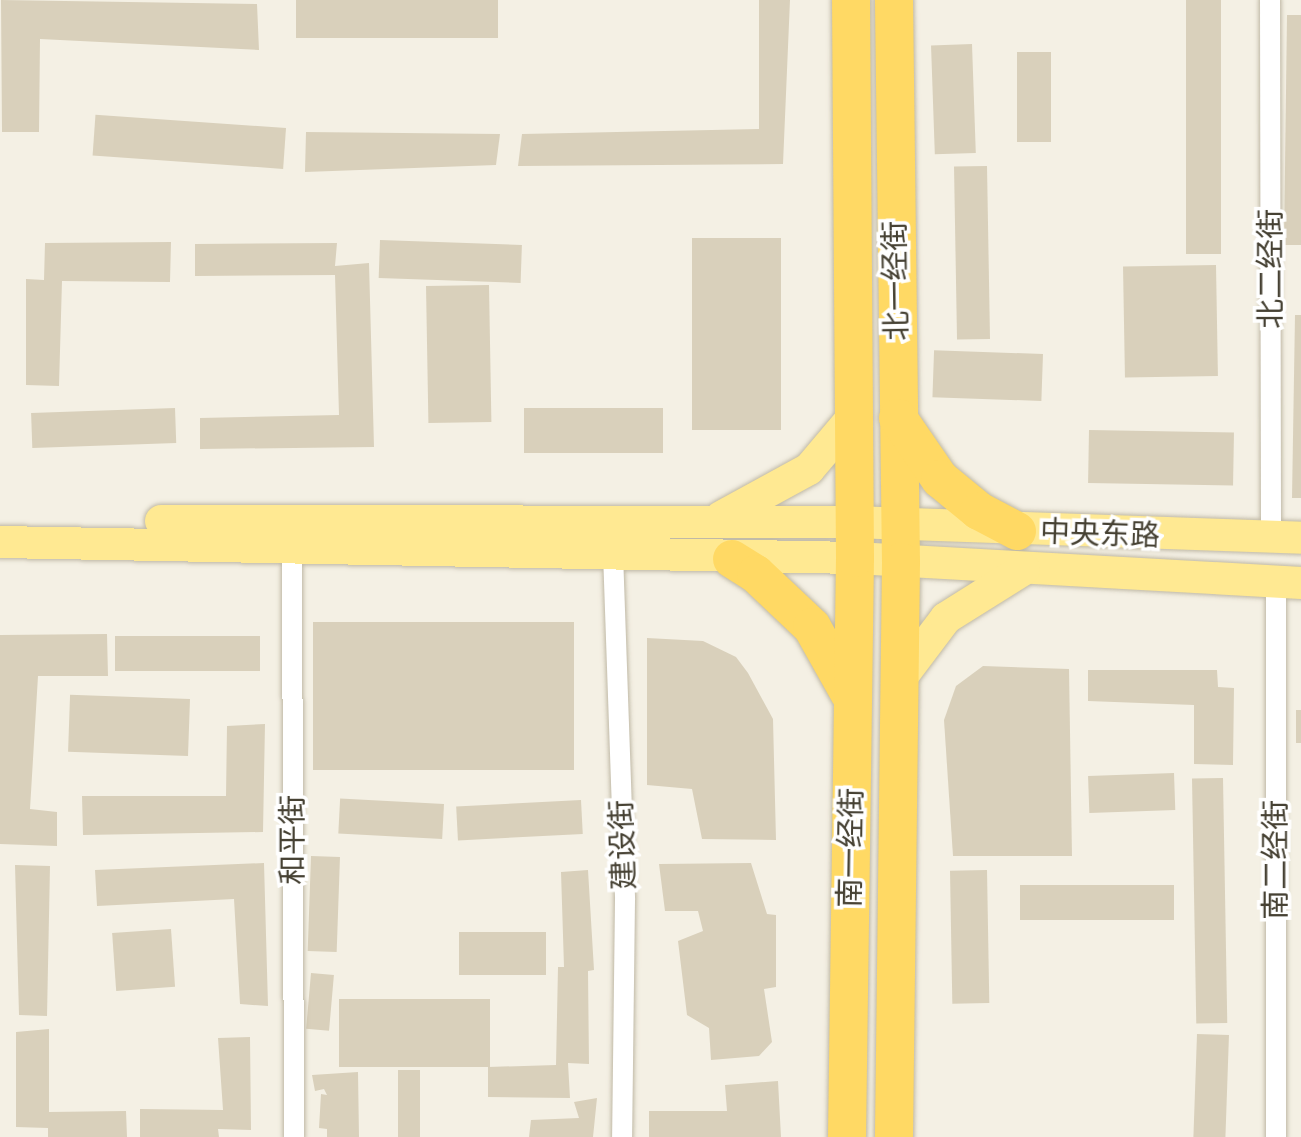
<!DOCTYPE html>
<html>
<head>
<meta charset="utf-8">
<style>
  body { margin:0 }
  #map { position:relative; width:1301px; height:1137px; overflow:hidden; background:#f4f0e4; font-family:Cabin,"Noto Sans SC",sans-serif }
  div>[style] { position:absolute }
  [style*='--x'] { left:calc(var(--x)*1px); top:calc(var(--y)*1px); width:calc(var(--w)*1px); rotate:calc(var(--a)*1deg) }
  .building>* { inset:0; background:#d9d0bb; transform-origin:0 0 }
  .roads { filter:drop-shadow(0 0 2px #c0b9a6) drop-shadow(0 0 2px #c0b9a6) }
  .street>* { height:20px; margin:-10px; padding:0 10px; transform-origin:10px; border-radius:10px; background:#fff }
  .primary>* { height:32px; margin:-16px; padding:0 16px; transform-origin:16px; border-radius:16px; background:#ffe992 }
  .highway>* { height:38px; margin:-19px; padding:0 19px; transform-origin:19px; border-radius:19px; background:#ffd964 }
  span { translate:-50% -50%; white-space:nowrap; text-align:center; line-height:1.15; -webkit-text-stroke:7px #fff; paint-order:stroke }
  .street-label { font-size:30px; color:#464133 }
</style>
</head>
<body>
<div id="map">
  <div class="building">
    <i style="clip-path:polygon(1px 0,257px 4px,259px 50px,40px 39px,39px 132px,2px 132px)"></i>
    <i style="left:296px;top:0;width:202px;height:38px"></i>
    <i style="clip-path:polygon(759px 0,790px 0,783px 164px,518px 166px,522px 134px,759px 129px)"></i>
    <i style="left:1186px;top:0;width:35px;height:254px"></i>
    <i style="clip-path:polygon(1287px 15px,1301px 15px,1301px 245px,1284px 245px)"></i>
    <i style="left:972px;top:44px;width:109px;height:41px;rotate:88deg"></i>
    <i style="left:1017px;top:52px;width:34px;height:90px"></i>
    <i style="left:286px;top:128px;width:41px;height:191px;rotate:94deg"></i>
    <i style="clip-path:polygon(306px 132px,500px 134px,496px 165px,305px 172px)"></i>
    <i style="left:987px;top:166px;width:173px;height:33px;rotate:89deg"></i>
    <i style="left:692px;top:238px;width:89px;height:192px"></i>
    <i style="left:380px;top:240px;width:142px;height:38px;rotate:2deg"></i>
    <i style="clip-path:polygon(171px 242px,170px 282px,62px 281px,59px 386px,26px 385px,26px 279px,44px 280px,45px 243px)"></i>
    <i style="clip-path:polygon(337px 243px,335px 266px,369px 263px,374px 447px,200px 449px,200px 418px,339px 415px,335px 275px,195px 276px,195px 244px)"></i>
    <i style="left:1216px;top:265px;width:111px;height:93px;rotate:89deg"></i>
    <i style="left:489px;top:285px;width:137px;height:63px;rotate:89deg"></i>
    <i style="clip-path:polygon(1295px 315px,1301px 315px,1301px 498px,1292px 498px)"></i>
    <i style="left:1043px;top:354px;width:47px;height:109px;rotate:92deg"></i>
    <i style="left:175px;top:408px;width:35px;height:144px;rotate:88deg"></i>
    <i style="left:524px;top:408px;width:139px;height:45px"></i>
    <i style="left:1089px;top:430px;width:145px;height:53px;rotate:1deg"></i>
    <i style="left:313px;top:622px;width:261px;height:148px"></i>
    <i style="clip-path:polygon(107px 634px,108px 676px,38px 676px,30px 809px,57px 812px,57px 846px,0 844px,0 635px)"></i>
    <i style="left:115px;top:636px;width:145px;height:35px"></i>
    <i style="clip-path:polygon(647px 638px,703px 641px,736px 657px,748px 673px,773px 719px,776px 840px,702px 839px,692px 789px,647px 785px)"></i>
    <i style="clip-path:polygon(983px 666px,1069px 669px,1072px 856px,953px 856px,944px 720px,956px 686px)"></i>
    <i style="clip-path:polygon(1088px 670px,1217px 670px,1218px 687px,1234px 688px,1233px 765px,1194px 764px,1194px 705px,1088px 701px)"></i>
    <i style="left:190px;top:699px;width:57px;height:120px;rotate:92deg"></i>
    <i style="left:1301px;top:710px;width:33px;height:5px;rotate:90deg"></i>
    <i style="clip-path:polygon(265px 724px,263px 832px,83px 835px,82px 796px,226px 796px,227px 726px)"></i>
    <i style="left:1174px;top:773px;width:37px;height:86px;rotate:88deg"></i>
    <i style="left:1223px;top:778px;width:245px;height:31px;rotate:89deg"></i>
    <i style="left:581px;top:800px;width:34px;height:125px;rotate:87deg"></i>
    <i style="left:444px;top:804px;width:35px;height:104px;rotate:93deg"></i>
    <i style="left:311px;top:856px;width:29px;height:95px;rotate:2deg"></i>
    <i style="clip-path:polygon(264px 863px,268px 1006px,240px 1004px,234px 899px,97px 906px,95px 870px)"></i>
    <i style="clip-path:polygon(751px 863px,767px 914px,776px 915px,776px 987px,764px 989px,772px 1042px,759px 1056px,711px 1060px,709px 1028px,687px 1015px,678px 941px,703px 931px,698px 911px,665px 911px,659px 864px)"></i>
    <i style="clip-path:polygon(15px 865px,50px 866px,47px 1016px,19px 1015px)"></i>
    <i style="clip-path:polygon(588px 870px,594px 970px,588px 971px,589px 1064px,568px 1063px,570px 1098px,488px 1097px,488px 1067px,556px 1065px,558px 967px,564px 967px,561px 872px)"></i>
    <i style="left:987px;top:870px;width:133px;height:37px;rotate:89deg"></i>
    <i style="left:1020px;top:885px;width:154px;height:35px"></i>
    <i style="left:171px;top:929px;width:58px;height:59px;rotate:86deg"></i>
    <i style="left:459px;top:932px;width:87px;height:43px"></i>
    <i style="left:311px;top:973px;width:23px;height:56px;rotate:5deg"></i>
    <i style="left:339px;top:999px;width:151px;height:68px"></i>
    <i style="clip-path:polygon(49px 1029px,49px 1112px,126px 1111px,127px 1137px,48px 1137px,48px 1128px,16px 1127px,16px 1032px)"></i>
    <i style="left:1197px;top:1034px;width:32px;height:103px;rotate:2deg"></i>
    <i style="clip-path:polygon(250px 1037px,251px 1130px,218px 1129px,219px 1137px,140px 1137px,140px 1109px,223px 1110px,218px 1038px)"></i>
    <i style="left:398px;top:1070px;width:22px;height:67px"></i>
    <i style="clip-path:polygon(358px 1072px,359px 1137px,327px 1137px,327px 1129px,319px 1128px,321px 1094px,327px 1095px,324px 1089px,315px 1091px,312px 1075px)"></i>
    <i style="clip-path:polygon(778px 1081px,781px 1137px,649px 1137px,649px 1111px,727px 1111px,725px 1085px)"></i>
    <i style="clip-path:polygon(597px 1098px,593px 1137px,529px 1137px,531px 1120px,579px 1118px,574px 1102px)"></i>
  </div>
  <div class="roads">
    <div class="street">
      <i style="--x:1270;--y:0;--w:539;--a:89.89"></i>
      <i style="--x:292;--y:544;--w:593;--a:89.81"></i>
      <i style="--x:613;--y:553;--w:347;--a:88"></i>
      <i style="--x:625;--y:900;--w:237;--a:90.7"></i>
      <i style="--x:1276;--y:1137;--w:554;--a:-90"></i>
    </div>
    <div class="primary">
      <i style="--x:721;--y:517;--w:100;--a:-28.6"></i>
      <i style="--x:809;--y:469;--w:68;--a:-49.8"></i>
      <i style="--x:161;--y:521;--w:693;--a:0.08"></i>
      <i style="--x:854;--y:522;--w:447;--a:2"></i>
      <i style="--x:0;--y:542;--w:855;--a:1.07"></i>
      <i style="--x:855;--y:558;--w:447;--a:3.2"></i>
      <i style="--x:900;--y:679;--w:76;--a:-53"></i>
      <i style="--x:946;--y:618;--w:92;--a:-32.1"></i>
    </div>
    <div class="highway">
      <i style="--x:894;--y:0;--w:562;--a:89.29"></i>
      <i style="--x:901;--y:562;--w:575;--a:90.7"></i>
      <i style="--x:898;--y:418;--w:74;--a:55.5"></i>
      <i style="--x:940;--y:479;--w:50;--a:39.4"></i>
      <i style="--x:979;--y:511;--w:43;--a:27.8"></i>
      <i style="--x:732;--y:559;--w:28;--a:32"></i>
      <i style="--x:756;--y:574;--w:77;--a:43.4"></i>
      <i style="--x:812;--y:627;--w:76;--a:60.7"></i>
      <i style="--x:847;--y:1137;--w:579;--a:-89.21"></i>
      <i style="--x:855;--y:558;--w:558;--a:-90.41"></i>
    </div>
  </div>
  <div class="street-label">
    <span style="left:1271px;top:269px;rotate:-90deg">北二经街</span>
    <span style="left:896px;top:281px;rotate:-91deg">北一经街</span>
    <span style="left:1100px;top:534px;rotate:2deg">中央东路</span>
    <span style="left:293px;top:840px;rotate:-90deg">和平街</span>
    <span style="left:623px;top:845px;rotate:-92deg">建设街</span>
    <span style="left:851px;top:848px;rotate:-89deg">南一经街</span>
    <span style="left:1276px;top:860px;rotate:-90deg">南二经街</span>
  </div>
</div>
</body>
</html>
